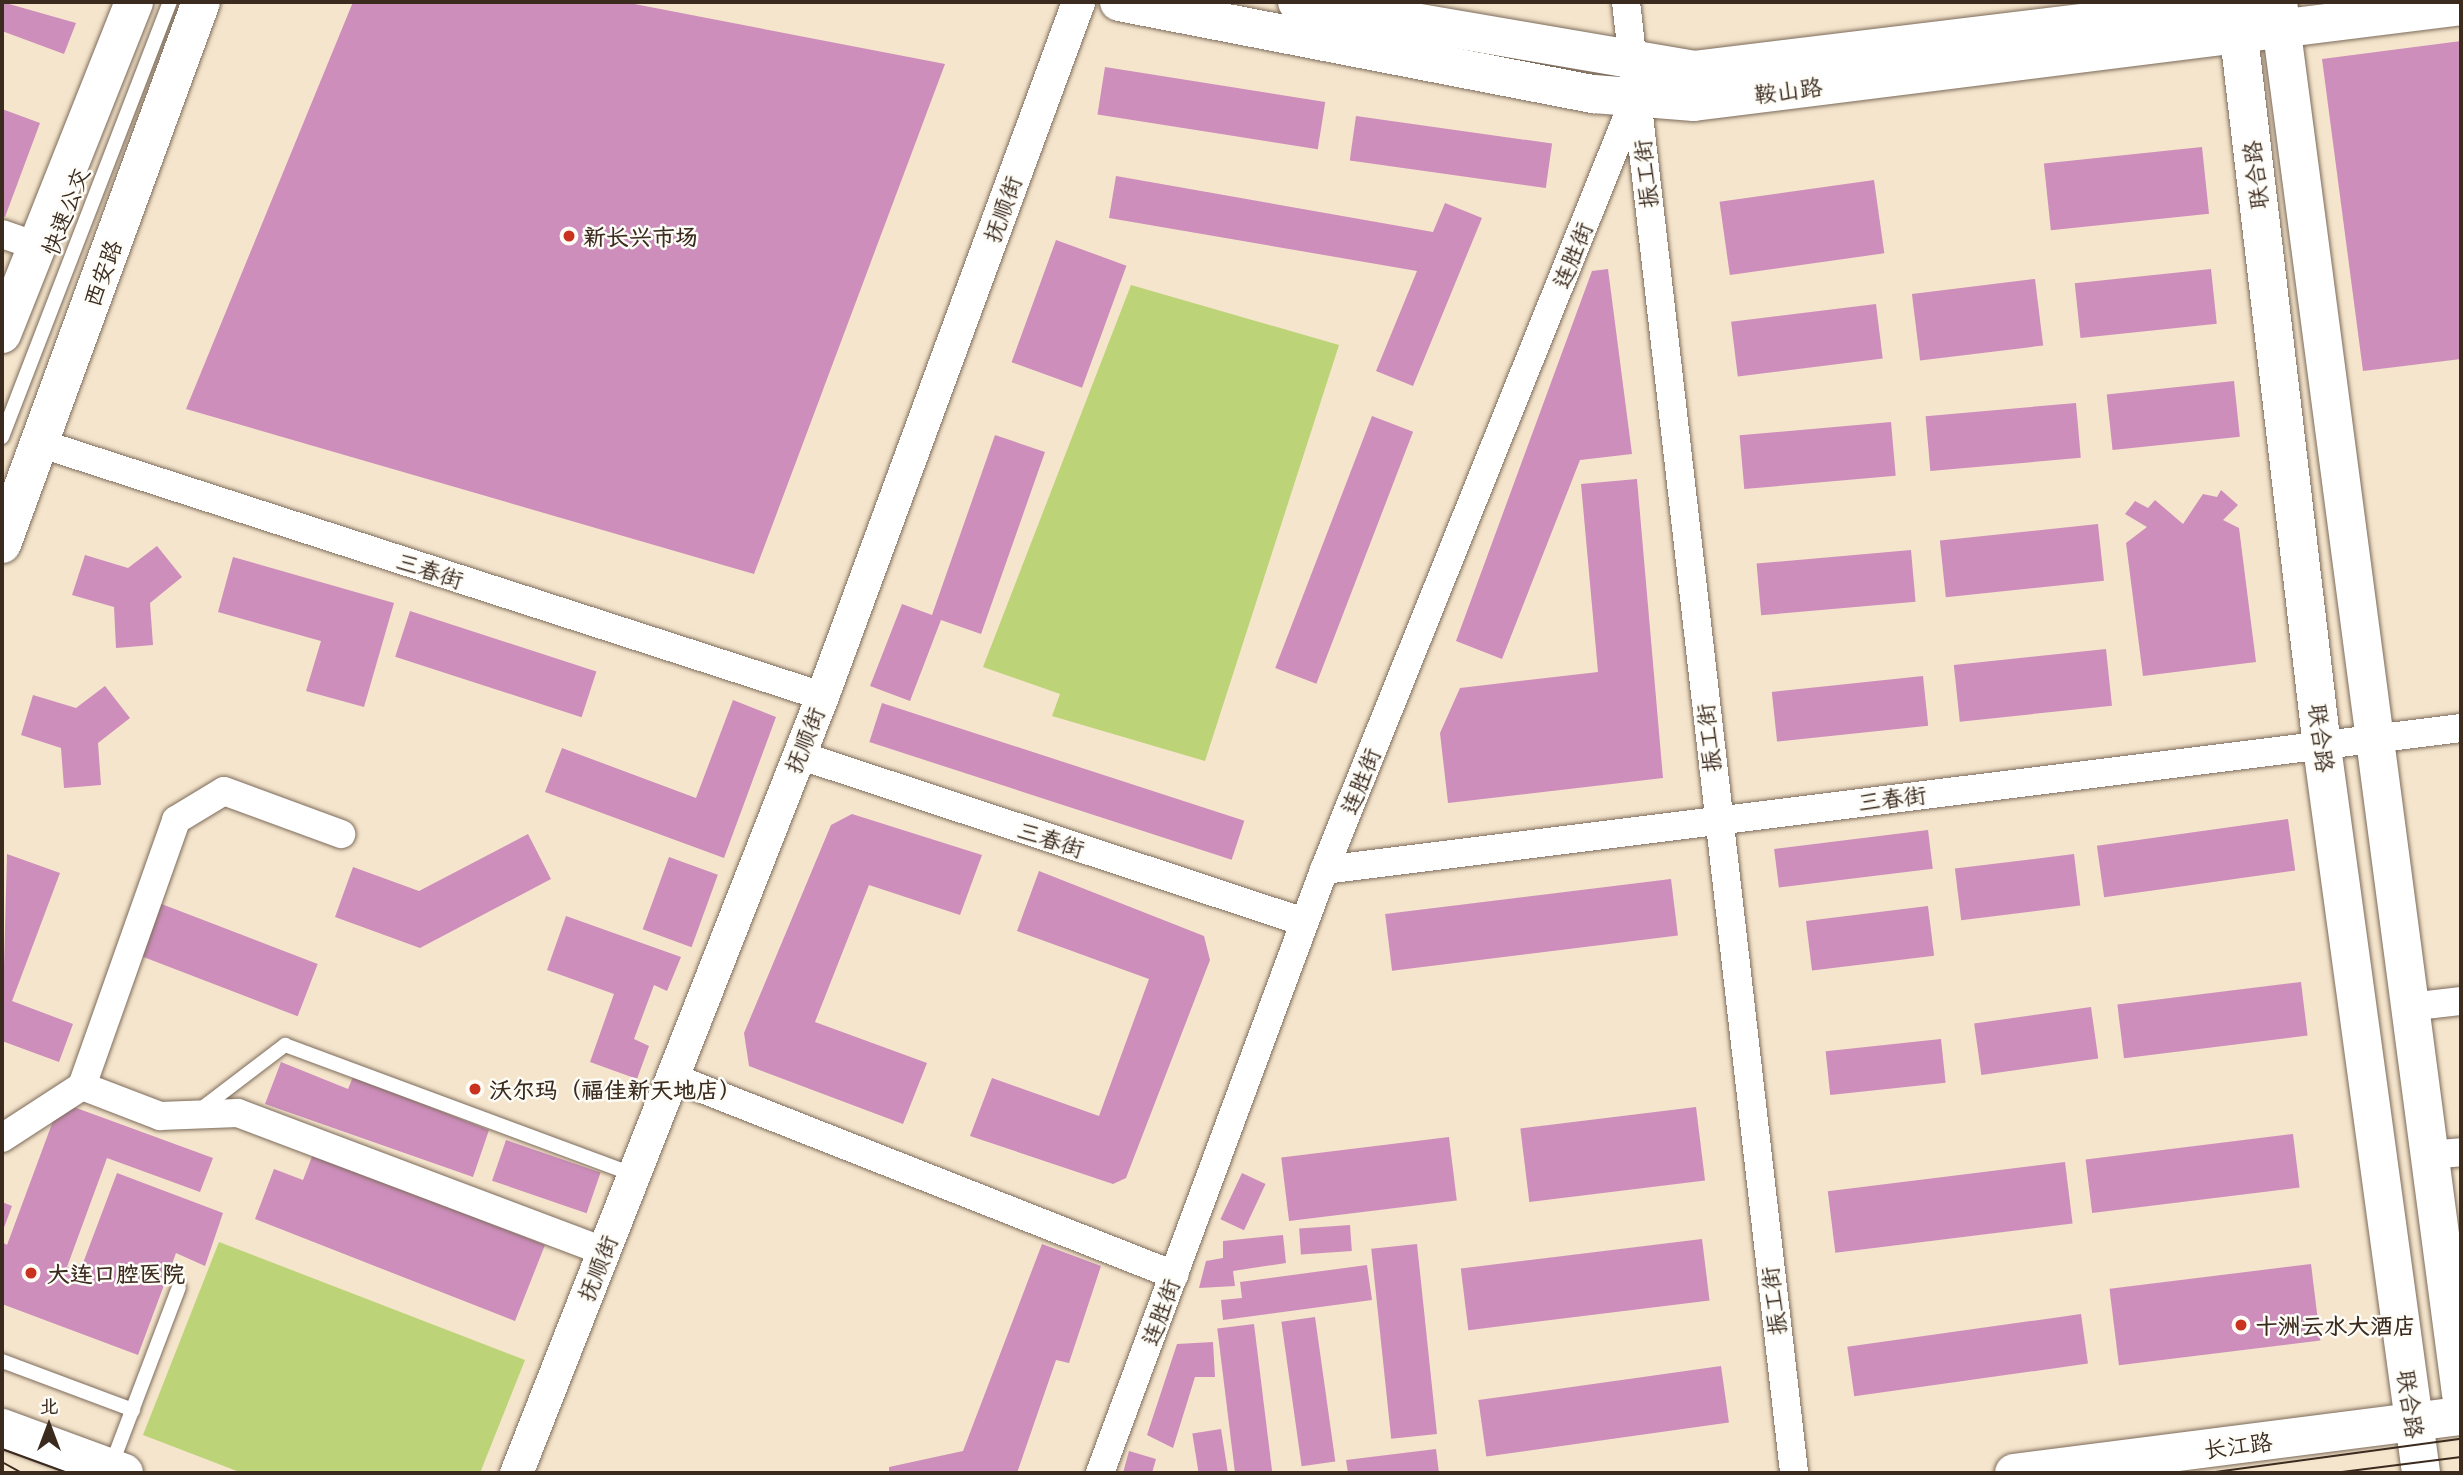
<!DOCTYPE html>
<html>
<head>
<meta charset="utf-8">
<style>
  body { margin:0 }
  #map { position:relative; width:2463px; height:1475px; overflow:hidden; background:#f5e5cc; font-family:"Playpen Sans","LXGW WenKai TC",sans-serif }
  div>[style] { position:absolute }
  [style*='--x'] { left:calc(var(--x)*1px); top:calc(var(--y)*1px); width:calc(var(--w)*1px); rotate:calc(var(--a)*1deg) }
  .green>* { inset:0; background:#bcd378 }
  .building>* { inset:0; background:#cd8ebb; transform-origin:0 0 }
  .roads { filter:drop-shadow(0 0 2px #7c6b5b) drop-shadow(0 0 2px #7c6b5b) }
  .service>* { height:14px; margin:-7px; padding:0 7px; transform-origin:7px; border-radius:7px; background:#fff }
  .minor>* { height:28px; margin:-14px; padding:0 14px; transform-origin:14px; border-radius:14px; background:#fff }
  .tertiary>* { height:33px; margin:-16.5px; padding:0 16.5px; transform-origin:16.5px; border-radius:16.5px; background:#fff }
  .secondary>* { height:38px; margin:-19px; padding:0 19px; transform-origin:19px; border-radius:19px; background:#fff }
  .primary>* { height:38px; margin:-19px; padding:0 19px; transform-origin:19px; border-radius:19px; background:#fff }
  .tram>* { height:2px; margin:-1px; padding:0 1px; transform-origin:1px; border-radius:1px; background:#3b2a1e }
  .dots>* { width:19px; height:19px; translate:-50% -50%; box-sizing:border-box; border:4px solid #fdfcf7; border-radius:50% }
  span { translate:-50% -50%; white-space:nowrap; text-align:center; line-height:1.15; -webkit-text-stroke:5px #fdfcf7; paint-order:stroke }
  .street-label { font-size:23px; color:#3b2a1e }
  .poi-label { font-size:23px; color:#3b2a1e; font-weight:700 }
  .left { translate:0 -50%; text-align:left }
  .frame { position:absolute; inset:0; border:4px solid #3b2a1e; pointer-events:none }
  .north { position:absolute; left:14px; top:1391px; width:70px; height:70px; -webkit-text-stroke:5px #fdfcf7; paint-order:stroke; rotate:0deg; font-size:19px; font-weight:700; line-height:28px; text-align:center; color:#3b2a1e }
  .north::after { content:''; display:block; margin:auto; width:24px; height:32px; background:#3b2a1e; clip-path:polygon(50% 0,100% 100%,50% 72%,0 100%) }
</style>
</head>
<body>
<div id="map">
  <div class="green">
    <i style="clip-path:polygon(1131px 285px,1339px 345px,1205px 761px,1052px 716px,1060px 694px,983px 667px)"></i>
    <i style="clip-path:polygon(219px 1242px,525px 1360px,480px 1473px,242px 1473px,143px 1435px)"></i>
  </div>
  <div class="building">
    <i style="clip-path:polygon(2px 2px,76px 23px,64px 54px,2px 31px)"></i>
    <i style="clip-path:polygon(353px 2px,624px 2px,945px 64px,754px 574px,186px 409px)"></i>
    <i style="clip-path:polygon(2461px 41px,2461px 359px,2363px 371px,2322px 59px)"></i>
    <i style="left:1105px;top:67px;width:223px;height:48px;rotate:9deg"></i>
    <i style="clip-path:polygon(2px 109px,40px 123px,5px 217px,2px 216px)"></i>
    <i style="left:1356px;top:116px;width:198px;height:45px;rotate:8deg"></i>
    <i style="left:2202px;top:147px;width:67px;height:159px;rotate:84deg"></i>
    <i style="clip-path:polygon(1116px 176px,1433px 232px,1445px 203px,1482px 218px,1413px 386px,1376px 371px,1417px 271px,1109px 218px)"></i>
    <i style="left:1874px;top:180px;width:74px;height:156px;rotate:82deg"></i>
    <i style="left:1056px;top:240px;width:75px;height:130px;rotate:20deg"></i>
    <i style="clip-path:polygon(1608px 269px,1632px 454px,1580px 460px,1502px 659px,1456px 641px,1592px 271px)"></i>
    <i style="left:2211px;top:269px;width:55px;height:137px;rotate:84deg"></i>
    <i style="left:2035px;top:279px;width:67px;height:124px;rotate:83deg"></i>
    <i style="left:1876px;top:304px;width:55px;height:146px;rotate:83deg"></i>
    <i style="left:2234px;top:381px;width:56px;height:128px;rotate:84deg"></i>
    <i style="left:2076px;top:403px;width:55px;height:151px;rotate:85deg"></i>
    <i style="left:1372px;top:416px;width:44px;height:270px;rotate:21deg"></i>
    <i style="left:1891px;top:422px;width:54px;height:152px;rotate:85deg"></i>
    <i style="clip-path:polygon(995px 435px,1045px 452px,981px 634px,941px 620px,910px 701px,870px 686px,902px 604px,932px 615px)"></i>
    <i style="clip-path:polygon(1637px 479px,1663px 778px,1448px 803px,1440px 733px,1460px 688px,1598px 672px,1581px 484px)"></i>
    <i style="clip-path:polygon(2221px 490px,2238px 505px,2223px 520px,2239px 528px,2256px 662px,2143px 676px,2126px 543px,2147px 527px,2125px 514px,2135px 501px,2148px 508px,2155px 500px,2183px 524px,2203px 494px,2217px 497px)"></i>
    <i style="left:2098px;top:524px;width:57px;height:159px;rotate:84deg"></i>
    <i style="clip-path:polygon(157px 546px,182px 577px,150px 603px,153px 645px,116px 648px,114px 607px,72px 595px,85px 555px,128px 568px)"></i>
    <i style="left:1911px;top:550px;width:52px;height:155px;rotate:85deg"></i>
    <i style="clip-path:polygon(233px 557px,394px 603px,364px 707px,306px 691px,321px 641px,218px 612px)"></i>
    <i style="left:410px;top:611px;width:196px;height:48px;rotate:18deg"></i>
    <i style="left:2106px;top:649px;width:57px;height:153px;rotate:84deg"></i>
    <i style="left:1923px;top:676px;width:50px;height:152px;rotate:84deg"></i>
    <i style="clip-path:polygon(105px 686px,130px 718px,98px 743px,101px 785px,64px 788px,61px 748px,21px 735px,33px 695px,76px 708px)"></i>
    <i style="clip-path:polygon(733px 700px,776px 717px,724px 858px,545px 792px,562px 748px,696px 798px)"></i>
    <i style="left:882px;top:703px;width:381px;height:41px;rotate:18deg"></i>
    <i style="clip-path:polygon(852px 814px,982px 855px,960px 915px,869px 885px,815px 1022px,927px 1063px,903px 1124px,749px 1066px,744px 1033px,831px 825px)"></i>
    <i style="left:2288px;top:819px;width:52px;height:193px;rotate:82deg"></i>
    <i style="left:1928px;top:830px;width:39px;height:155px;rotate:83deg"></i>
    <i style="clip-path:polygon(528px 834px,551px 879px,420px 948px,335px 917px,353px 867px,419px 891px)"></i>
    <i style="clip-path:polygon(7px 854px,60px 873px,12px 1001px,73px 1024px,59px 1062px,2px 1041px)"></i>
    <i style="left:2074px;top:854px;width:52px;height:120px;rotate:83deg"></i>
    <i style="left:669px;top:857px;width:52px;height:77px;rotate:20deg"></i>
    <i style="clip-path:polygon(1039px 871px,1204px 936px,1210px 960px,1126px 1178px,1113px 1184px,970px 1136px,992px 1078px,1099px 1116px,1149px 979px,1017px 931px)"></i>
    <i style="left:1671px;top:879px;width:57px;height:288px;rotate:83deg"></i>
    <i style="left:159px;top:903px;width:170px;height:56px;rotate:21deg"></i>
    <i style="left:1928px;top:906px;width:50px;height:123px;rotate:83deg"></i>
    <i style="clip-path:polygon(566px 916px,681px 957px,667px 991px,654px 985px,634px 1039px,649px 1046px,637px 1079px,590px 1062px,614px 994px,547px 970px)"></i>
    <i style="left:2301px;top:982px;width:54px;height:185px;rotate:83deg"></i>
    <i style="left:2091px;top:1007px;width:52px;height:118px;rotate:82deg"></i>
    <i style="left:1941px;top:1039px;width:44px;height:116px;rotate:84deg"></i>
    <i style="clip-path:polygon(281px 1062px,348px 1089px,353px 1077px,489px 1130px,473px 1177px,265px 1104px)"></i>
    <i style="clip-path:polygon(60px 1102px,213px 1158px,200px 1192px,107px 1158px,67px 1267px,80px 1271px,117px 1173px,223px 1213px,205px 1266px,176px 1253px,138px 1355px,2px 1304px,2px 1242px,7px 1245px)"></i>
    <i style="left:1696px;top:1107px;width:74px;height:177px;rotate:83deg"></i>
    <i style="left:2293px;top:1134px;width:54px;height:209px;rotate:83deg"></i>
    <i style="left:1449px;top:1137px;width:64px;height:169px;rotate:83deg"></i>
    <i style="left:506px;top:1140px;width:100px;height:43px;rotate:19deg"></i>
    <i style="clip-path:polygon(313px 1154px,545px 1245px,515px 1321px,255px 1219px,274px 1169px,303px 1180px)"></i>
    <i style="left:2065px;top:1162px;width:62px;height:239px;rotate:83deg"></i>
    <i style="left:1242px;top:1173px;width:26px;height:51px;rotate:25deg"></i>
    <i style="clip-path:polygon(2px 1202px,12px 1206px,2px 1233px)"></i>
    <i style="left:1350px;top:1225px;width:26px;height:51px;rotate:86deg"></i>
    <i style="clip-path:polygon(1283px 1235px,1286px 1263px,1233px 1271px,1235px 1286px,1199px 1288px,1206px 1261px,1223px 1258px,1223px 1241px)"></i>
    <i style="left:1702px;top:1239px;width:62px;height:243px;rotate:83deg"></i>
    <i style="clip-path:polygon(1042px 1244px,1101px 1266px,1069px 1363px,1056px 1360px,1017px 1473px,889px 1473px,889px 1467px,963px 1451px)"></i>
    <i style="left:1417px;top:1244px;width:191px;height:46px;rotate:84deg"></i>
    <i style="left:2311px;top:1264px;width:77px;height:203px;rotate:83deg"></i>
    <i style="clip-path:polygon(1367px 1265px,1372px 1300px,1223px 1320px,1221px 1300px,1242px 1298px,1240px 1282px)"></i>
    <i style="left:2081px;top:1314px;width:50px;height:236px;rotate:82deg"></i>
    <i style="left:1315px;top:1317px;width:146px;height:34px;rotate:82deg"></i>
    <i style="left:1254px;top:1324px;width:149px;height:37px;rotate:83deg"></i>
    <i style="clip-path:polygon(1213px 1342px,1215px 1377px,1195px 1377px,1173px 1448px,1147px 1435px,1177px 1344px)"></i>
    <i style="left:1721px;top:1366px;width:57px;height:245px;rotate:82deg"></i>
    <i style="left:1221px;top:1429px;width:45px;height:29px;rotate:81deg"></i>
    <i style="clip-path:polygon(1436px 1449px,1439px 1473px,1348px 1473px,1346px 1460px)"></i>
    <i style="clip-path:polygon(1129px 1451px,1156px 1459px,1152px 1473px,1123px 1473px)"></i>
  </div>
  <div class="roads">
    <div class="service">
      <i style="--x:2;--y:437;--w:466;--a:-68.9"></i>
      <i style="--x:197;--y:1112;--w:111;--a:-37.3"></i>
      <i style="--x:285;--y:1045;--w:372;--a:20.4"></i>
      <i style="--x:2;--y:1361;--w:140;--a:20.5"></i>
      <i style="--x:111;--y:1466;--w:191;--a:-69.2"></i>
    </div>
    <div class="minor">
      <i style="--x:1626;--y:2;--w:1481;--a:83.48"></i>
      <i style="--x:2;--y:234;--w:39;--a:19"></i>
      <i style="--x:39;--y:443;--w:823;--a:17.91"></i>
      <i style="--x:799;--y:755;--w:532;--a:18.3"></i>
      <i style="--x:1324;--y:870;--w:1146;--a:-7.12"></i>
      <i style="--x:2409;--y:1007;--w:52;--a:-6.6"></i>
      <i style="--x:672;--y:1077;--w:540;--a:21.53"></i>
      <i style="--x:82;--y:1086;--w:282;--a:-70.5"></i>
      <i style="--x:176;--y:820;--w:56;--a:-31.1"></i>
      <i style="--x:224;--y:791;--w:125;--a:20.2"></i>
      <i style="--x:2;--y:1138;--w:95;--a:-33"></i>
      <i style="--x:82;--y:1086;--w:84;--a:21"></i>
      <i style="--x:160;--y:1116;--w:78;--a:-2.2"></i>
      <i style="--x:238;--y:1113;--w:391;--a:20.7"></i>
      <i style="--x:2429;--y:1155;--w:32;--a:-5"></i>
      <i style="--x:1100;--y:1473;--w:643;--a:-69.62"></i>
      <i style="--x:1324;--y:870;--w:832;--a:-68.06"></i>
    </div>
    <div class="tertiary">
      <i style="--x:516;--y:1473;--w:835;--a:-68.5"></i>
      <i style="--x:822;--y:696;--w:740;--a:-69.75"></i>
    </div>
    <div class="secondary">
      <i style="--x:2;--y:1428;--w:130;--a:20.2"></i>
      <i style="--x:2014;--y:1473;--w:451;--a:-7.3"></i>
    </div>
    <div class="primary">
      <i style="--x:1119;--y:2;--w:484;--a:11"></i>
      <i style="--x:1594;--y:94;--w:100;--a:4.6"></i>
      <i style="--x:1694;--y:102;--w:773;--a:-7.13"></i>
      <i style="--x:1297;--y:2;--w:402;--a:9.7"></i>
      <i style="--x:1693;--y:70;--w:564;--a:-6.92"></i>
      <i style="--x:2235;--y:2;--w:750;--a:83.34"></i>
      <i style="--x:2322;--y:747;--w:733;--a:82.23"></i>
      <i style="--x:2278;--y:2;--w:1404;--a:82.51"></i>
      <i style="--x:2;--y:334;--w:357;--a:-68.3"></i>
      <i style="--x:2;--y:544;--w:577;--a:-69.84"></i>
    </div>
  </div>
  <div class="tram">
    <i style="--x:2;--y:1449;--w:70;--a:20"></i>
    <i style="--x:2;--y:1462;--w:23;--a:29"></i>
    <i style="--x:2208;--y:1473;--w:255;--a:-7.7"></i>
    <i style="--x:2334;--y:1473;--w:128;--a:-7.2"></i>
  </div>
  <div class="dots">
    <i style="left:569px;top:236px;background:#c8321e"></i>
    <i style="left:475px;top:1089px;background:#c8321e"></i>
    <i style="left:31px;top:1273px;background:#c8321e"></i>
    <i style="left:2241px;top:1325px;background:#c8321e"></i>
  </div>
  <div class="street-label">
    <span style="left:1788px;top:90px;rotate:-7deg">鞍山路</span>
    <span style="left:1645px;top:174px;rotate:-96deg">振工街</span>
    <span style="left:2255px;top:175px;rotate:-97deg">联合路</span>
    <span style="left:1002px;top:209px;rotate:-70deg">抚顺街</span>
    <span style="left:65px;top:211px;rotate:-69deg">快速公交</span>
    <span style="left:1572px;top:255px;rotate:-68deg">连胜街</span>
    <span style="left:102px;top:273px;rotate:-70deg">西安路</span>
    <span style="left:430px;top:570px;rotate:18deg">三春街</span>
    <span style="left:1708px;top:738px;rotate:-96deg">振工街</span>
    <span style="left:2322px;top:738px;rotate:83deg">联合路</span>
    <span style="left:804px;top:740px;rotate:-68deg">抚顺街</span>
    <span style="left:1360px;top:781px;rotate:-68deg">连胜街</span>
    <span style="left:1892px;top:798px;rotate:-7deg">三春街</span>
    <span style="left:1051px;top:839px;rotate:18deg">三春街</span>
    <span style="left:597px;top:1268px;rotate:-68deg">抚顺街</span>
    <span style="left:1773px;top:1301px;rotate:-97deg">振工街</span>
    <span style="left:1160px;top:1312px;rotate:-70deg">连胜街</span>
    <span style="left:2411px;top:1404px;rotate:82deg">联合路</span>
    <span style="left:2238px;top:1445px;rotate:-7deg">长江路</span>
  </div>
  <div class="poi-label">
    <span class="left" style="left:583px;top:236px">新长兴市场</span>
    <span class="left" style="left:489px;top:1089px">沃尔玛（福佳新天地店）</span>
    <span class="left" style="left:47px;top:1273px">大连口腔医院</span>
    <span class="left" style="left:2255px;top:1325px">十洲云水大酒店</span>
  </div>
  <div class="frame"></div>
  <div class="north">北</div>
</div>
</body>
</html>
